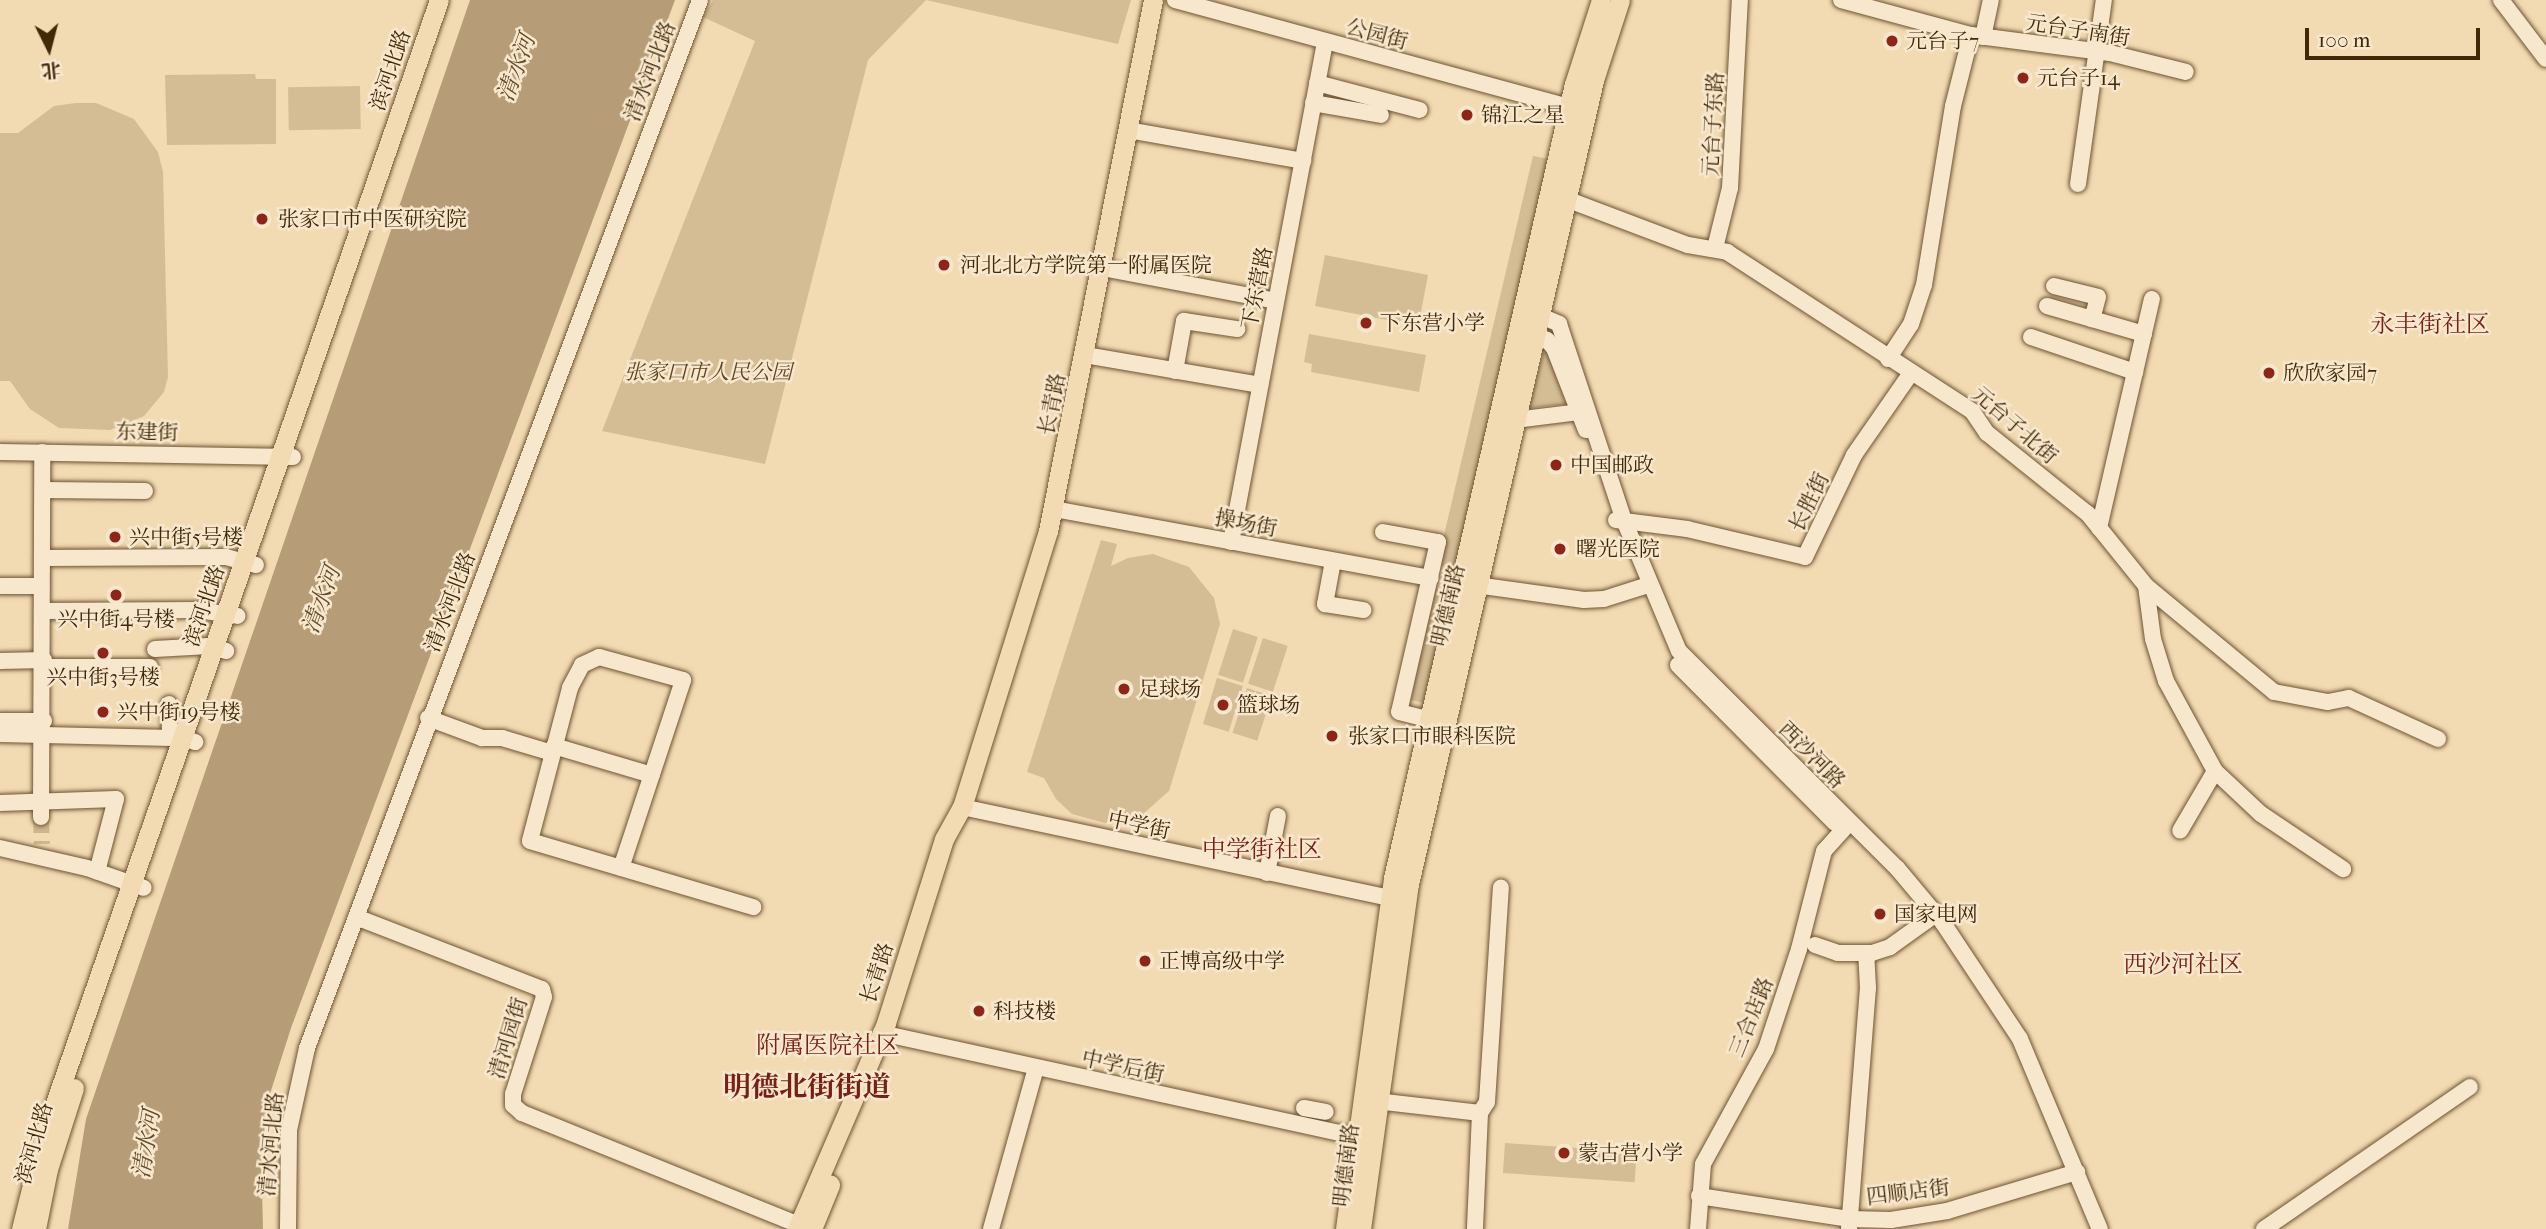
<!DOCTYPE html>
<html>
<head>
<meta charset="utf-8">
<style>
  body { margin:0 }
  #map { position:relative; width:2546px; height:1229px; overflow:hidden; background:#f2dab2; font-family:"IM FELL French Canon","Noto Serif SC",serif }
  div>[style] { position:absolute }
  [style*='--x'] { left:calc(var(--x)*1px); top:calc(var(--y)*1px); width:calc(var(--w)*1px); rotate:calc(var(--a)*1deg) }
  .green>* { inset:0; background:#d4bc95; transform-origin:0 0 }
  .water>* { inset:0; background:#b69d78 }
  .minor-tunnel>* { height:16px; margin-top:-8px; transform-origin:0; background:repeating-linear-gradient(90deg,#cfb690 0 16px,transparent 0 24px) }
  .roads { filter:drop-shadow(0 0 2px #6d5432) drop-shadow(0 0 2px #6d5432) }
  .minor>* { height:16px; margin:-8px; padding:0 8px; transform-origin:8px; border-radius:8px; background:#f7e7cd }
  .major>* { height:19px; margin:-9.5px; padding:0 9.5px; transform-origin:9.5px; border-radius:9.5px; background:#f2dab2 }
  .dots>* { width:19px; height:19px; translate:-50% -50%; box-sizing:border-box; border:4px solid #f7e7cd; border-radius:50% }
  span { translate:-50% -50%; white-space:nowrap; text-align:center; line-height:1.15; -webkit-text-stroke:5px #f7e7cd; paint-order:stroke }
  .street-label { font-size:21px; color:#412807 }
  .poi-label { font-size:21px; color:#412807 }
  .left { translate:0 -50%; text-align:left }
  .park-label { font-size:21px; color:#5e4623; font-style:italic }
  .water-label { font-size:23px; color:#644b29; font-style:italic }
  .quarter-label { font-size:24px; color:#7a1f14 }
  .district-label { font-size:28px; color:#7a1f14; font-weight:700 }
  .north { position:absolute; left:14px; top:14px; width:70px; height:70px; -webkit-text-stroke:5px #f7e7cd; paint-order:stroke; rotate:174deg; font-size:19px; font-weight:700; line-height:28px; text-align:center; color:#412807 }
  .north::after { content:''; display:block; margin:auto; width:24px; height:32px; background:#412807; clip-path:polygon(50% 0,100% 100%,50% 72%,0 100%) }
  .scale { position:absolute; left:2305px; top:28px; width:175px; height:32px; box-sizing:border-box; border:4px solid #412807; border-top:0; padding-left:9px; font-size:21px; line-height:24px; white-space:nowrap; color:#412807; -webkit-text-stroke:5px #f7e7cd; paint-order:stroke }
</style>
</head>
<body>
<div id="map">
  <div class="green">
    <i style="clip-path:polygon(713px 0,1131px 0,1118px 44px,926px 0,868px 60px,765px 464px,602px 431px,755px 41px,703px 17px)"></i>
    <i style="clip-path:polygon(255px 74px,256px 79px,276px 79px,276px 144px,167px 145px,165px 75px)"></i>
    <i style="left:360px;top:86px;width:43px;height:72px;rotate:89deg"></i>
    <i style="clip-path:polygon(76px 103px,96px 103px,134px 119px,158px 152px,163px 172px,168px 377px,164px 392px,144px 416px,110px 430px,59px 428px,30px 409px,10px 381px,0 381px,0 133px,18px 133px,54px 106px)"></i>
    <i style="clip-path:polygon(1533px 156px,1549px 159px,1456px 568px,1437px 565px)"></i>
    <i style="left:1325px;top:255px;width:105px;height:52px;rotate:11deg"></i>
    <i style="clip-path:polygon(1309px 334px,1426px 355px,1419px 392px,1311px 372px,1312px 364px,1304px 362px)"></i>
    <i style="clip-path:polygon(1548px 352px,1566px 404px,1529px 408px,1543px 353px)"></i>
    <i style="clip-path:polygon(1101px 540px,1117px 544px,1111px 566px,1128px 558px,1153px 554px,1189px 567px,1214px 598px,1220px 624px,1169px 791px,1143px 814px,1105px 823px,1072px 814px,1056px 799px,1044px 778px,1027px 772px)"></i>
    <i style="clip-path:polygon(1447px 575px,1453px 576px,1428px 704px,1411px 700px,1434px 588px,1444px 590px)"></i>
    <i style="left:1233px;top:629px;width:26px;height:48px;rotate:18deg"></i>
    <i style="left:1263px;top:638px;width:26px;height:48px;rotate:18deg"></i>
    <i style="left:1217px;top:678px;width:27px;height:48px;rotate:17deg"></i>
    <i style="left:1247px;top:688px;width:26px;height:47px;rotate:18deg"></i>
    <i style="left:1505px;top:1143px;width:132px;height:30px;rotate:4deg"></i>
  </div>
  <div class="water">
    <i style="clip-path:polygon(470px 0,675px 0,291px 1028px,269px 1097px,261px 1153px,263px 1229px,68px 1229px,86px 1119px)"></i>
  </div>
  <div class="minor-tunnel">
    <i style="--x:41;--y:817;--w:27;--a:88"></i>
  </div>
  <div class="roads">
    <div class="minor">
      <i style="--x:1175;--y:0;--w:408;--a:15.2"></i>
      <i style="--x:1841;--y:0;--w:135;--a:15.1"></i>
      <i style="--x:1971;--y:35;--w:140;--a:7.4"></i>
      <i style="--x:2110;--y:53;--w:78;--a:14"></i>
      <i style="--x:2501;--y:0;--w:74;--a:52.7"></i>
      <i style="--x:1983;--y:37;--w:38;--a:-78"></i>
      <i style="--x:1317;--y:83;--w:106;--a:14.7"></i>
      <i style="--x:1313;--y:103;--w:69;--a:10"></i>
      <i style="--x:1128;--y:130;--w:178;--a:10"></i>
      <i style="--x:2078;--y:184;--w:186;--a:-82"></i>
      <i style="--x:1566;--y:199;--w:130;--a:20.7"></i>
      <i style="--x:1688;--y:245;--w:40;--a:10"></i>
      <i style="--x:1727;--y:252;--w:292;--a:33"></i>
      <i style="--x:1972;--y:411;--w:27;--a:56"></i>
      <i style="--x:1987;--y:433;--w:129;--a:38.7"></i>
      <i style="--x:2088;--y:514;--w:92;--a:51.1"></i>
      <i style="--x:2146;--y:586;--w:166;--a:39.6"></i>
      <i style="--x:2274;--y:692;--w:55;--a:10.5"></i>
      <i style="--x:2328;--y:702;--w:21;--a:-11"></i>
      <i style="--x:2349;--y:698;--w:98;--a:24.7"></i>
      <i style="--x:1715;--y:248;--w:62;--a:-76"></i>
      <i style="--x:1730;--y:188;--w:188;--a:-87"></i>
      <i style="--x:1102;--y:268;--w:177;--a:10.7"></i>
      <i style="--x:2054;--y:286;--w:45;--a:14"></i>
      <i style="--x:2098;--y:297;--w:23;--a:105"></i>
      <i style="--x:2047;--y:306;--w:101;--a:16.1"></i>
      <i style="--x:1529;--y:311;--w:33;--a:23"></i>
      <i style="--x:1559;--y:324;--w:204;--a:71.7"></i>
      <i style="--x:1623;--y:518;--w:144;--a:67.2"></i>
      <i style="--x:1679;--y:651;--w:308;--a:44.9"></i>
      <i style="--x:1897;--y:868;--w:72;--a:50.1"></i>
      <i style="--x:1943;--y:923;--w:139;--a:56.4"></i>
      <i style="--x:2020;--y:1039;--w:206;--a:67.2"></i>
      <i style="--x:1527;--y:331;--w:22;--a:24"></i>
      <i style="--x:1547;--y:340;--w:11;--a:49"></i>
      <i style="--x:1554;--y:348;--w:88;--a:68.7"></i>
      <i style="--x:2031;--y:337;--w:110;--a:18.6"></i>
      <i style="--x:1085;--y:355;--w:178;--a:9.7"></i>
      <i style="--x:1888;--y:359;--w:42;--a:-56.7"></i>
      <i style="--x:1911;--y:324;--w:41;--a:-71.6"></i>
      <i style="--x:1924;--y:285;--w:181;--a:-80.8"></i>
      <i style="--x:1953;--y:106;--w:73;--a:-75.8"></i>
      <i style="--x:1175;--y:371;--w:51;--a:-79.8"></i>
      <i style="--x:1184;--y:321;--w:54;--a:8.6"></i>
      <i style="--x:1515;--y:420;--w:64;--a:-7.1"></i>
      <i style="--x:0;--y:452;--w:293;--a:1"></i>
      <i style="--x:43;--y:490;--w:102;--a:0.6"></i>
      <i style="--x:1054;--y:509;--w:383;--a:10.4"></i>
      <i style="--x:1616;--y:520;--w:72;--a:7.2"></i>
      <i style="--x:1687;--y:529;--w:121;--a:13.3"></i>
      <i style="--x:1805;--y:557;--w:113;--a:-64.3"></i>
      <i style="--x:1854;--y:455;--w:100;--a:-55.2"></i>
      <i style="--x:2099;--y:528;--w:235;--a:-77"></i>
      <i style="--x:1383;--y:532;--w:56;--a:10.3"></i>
      <i style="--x:1438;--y:542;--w:174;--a:102.9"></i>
      <i style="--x:1399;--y:712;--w:33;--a:14"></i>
      <i style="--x:1231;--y:542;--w:509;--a:-79.35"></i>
      <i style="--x:43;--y:558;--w:183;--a:-0.3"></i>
      <i style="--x:226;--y:557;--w:31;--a:15"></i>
      <i style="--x:1333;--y:561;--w:44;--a:100.5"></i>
      <i style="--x:1325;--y:604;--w:39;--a:9"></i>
      <i style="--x:1476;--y:585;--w:109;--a:7.9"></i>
      <i style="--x:1584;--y:600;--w:20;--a:-3"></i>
      <i style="--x:1604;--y:599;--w:46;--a:-17.7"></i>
      <i style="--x:0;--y:586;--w:34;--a:0"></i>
      <i style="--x:2146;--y:586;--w:53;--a:82.5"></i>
      <i style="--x:2153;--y:639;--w:44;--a:72.8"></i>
      <i style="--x:2166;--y:681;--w:102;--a:61.4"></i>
      <i style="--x:2215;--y:771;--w:69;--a:120.3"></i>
      <i style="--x:43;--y:611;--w:155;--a:-0.4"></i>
      <i style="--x:198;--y:610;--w:40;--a:8.5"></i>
      <i style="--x:155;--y:649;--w:54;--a:-3.2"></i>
      <i style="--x:209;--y:646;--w:18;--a:16"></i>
      <i style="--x:0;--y:661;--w:44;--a:-1.3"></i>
      <i style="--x:1678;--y:665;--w:223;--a:45.2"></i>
      <i style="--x:44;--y:667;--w:106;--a:0"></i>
      <i style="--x:169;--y:704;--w:33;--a:88"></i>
      <i style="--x:428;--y:718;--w:58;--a:20.3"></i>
      <i style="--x:482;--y:738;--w:20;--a:0"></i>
      <i style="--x:502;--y:738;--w:52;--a:16.7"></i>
      <i style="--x:0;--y:721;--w:44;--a:0"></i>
      <i style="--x:0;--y:734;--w:183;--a:1.3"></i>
      <i style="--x:183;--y:738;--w:13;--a:18"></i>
      <i style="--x:554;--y:746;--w:102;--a:16.5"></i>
      <i style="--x:2215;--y:771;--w:63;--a:43.1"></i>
      <i style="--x:2261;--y:814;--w:99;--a:33.9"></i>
      <i style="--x:0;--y:803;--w:116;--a:-2"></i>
      <i style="--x:116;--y:799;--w:75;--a:104.6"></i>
      <i style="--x:962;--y:807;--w:438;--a:12"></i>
      <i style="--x:41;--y:817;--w:365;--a:-89.8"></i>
      <i style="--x:0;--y:848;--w:89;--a:12.9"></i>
      <i style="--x:87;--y:868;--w:60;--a:19.3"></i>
      <i style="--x:621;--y:868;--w:198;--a:-71.7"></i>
      <i style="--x:683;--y:680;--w:87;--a:-164.7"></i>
      <i style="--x:599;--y:657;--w:19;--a:155"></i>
      <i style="--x:582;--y:665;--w:26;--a:118"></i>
      <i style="--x:570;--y:688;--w:158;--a:104.7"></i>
      <i style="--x:530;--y:841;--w:233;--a:16.5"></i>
      <i style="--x:1267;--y:873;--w:58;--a:-79.1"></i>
      <i style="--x:356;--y:917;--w:199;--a:21.2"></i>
      <i style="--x:542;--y:989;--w:8;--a:76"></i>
      <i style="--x:544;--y:997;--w:102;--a:107.7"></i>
      <i style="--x:513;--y:1094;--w:11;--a:90"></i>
      <i style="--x:513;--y:1105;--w:12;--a:42"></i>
      <i style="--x:522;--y:1113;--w:310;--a:22"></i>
      <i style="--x:1815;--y:945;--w:24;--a:19"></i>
      <i style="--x:1838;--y:953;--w:34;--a:0"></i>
      <i style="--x:1872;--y:953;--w:19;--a:-18"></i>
      <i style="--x:1890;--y:947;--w:48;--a:-35.7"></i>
      <i style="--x:881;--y:1033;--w:486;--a:12.3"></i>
      <i style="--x:1376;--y:1101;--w:105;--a:6.6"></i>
      <i style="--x:1480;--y:1113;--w:116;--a:92.5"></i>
      <i style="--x:1304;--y:1108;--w:22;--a:10"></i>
      <i style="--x:1480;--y:1113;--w:13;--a:-58"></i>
      <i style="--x:1487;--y:1102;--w:215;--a:-86.3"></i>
      <i style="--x:1699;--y:1196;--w:153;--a:8.7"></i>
      <i style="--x:1850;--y:1219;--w:41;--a:1.4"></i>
      <i style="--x:1891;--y:1220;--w:57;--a:-9.1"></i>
      <i style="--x:1947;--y:1211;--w:136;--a:-16.7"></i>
      <i style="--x:288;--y:1229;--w:99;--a:-89.4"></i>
      <i style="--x:289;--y:1130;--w:84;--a:-77.6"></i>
      <i style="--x:307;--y:1048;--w:1119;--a:-69.44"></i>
      <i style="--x:991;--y:1229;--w:167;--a:-74.4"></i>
      <i style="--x:1698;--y:1229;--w:65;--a:-85.6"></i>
      <i style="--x:1703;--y:1164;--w:131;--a:-61.3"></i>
      <i style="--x:1766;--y:1049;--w:105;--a:-71.7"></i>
      <i style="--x:1799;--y:949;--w:101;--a:-75.7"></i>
      <i style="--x:1824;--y:851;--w:39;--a:-48"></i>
      <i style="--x:1849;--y:1229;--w:242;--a:-85.5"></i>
      <i style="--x:1868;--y:988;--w:34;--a:-93"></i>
      <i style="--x:2264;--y:1229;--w:250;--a:-34.6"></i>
    </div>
    <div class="major">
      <i style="--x:21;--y:1229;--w:103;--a:-76"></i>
      <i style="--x:46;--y:1129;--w:1195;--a:-70.81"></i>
      <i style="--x:36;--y:1229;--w:61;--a:-78.7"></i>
      <i style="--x:48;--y:1169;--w:85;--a:-72.2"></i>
      <i style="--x:797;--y:1229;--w:224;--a:-66.6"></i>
      <i style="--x:886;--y:1023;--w:193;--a:-72.5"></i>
      <i style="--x:944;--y:839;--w:37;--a:-61"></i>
      <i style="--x:962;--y:807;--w:289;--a:-72.7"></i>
      <i style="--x:1048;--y:531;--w:541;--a:-78.81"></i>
      <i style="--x:812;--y:1229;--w:48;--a:-67.8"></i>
      <i style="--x:1345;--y:1229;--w:354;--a:-82.2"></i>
      <i style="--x:1393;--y:878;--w:814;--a:-77.16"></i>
      <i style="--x:1574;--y:84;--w:88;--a:-72.2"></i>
      <i style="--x:1361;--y:1229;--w:348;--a:-82.1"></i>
      <i style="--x:1409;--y:884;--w:825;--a:-77.04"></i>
      <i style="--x:1594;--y:80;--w:84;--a:-72"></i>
    </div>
  </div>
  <div class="dots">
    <i style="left:1892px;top:41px;background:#8f2418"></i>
    <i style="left:2023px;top:78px;background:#8f2418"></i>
    <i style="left:1467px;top:115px;background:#8f2418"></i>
    <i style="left:262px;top:219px;background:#8f2418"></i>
    <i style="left:944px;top:265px;background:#8f2418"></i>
    <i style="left:1366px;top:323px;background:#8f2418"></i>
    <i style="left:2269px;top:373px;background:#8f2418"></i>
    <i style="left:1556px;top:465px;background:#8f2418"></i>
    <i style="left:115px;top:537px;background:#8f2418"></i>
    <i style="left:1560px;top:549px;background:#8f2418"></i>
    <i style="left:116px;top:595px;background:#8f2418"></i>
    <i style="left:103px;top:653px;background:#8f2418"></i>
    <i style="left:1124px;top:689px;background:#8f2418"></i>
    <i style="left:1223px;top:705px;background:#8f2418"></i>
    <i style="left:103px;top:712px;background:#8f2418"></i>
    <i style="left:1332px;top:736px;background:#8f2418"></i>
    <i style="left:1880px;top:914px;background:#8f2418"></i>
    <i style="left:1145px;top:961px;background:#8f2418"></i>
    <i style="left:979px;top:1011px;background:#8f2418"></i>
    <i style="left:1564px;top:1153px;background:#8f2418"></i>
  </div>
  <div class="street-label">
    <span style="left:2078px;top:30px;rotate:9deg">元台子南街</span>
    <span style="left:1377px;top:34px;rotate:15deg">公园街</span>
    <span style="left:390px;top:70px;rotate:-71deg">滨河北路</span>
    <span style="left:650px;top:71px;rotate:-69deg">清水河北路</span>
    <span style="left:1713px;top:124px;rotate:-87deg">元台子东路</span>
    <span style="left:1257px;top:288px;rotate:-79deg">下东营路</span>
    <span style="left:1052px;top:404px;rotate:-79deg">长青路</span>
    <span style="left:2015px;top:425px;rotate:41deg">元台子北街</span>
    <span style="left:147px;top:432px;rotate:1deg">东建街</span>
    <span style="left:1809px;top:502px;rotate:-64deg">长胜街</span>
    <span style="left:1246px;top:523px;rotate:11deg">操场街</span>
    <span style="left:450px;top:602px;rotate:-69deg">清水河北路</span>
    <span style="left:1448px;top:605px;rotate:-77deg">明德南路</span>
    <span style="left:204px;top:606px;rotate:-71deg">滨河北路</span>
    <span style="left:1812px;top:755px;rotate:45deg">西沙河路</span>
    <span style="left:1139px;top:825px;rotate:12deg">中学街</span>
    <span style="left:877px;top:973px;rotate:-72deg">长青路</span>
    <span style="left:1751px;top:1017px;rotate:-68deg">三合店路</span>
    <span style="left:508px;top:1038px;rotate:-73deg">清河园街</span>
    <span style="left:1123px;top:1066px;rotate:12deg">中学后街</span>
    <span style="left:34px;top:1143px;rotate:-74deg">滨河北路</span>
    <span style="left:271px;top:1144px;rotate:-85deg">清水河北路</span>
    <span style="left:1346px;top:1165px;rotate:-83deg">明德南路</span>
    <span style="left:1908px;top:1192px;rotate:-7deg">四顺店街</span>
  </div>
  <div class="poi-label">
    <span class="left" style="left:1906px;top:41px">元台子7</span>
    <span class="left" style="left:2037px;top:78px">元台子14</span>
    <span class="left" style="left:1481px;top:115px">锦江之星</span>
    <span class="left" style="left:278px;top:219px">张家口市中医研究院</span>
    <span class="left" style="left:960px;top:265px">河北北方学院第一附属医院</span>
    <span class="left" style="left:1380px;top:323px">下东营小学</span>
    <span class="left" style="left:2283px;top:373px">欣欣家园7</span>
    <span class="left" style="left:1570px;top:465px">中国邮政</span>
    <span class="left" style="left:129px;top:537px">兴中街5号楼</span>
    <span class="left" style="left:1576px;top:549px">曙光医院</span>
    <span style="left:116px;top:619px">兴中街4号楼</span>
    <span style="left:103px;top:677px">兴中街3号楼</span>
    <span class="left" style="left:1138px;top:689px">足球场</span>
    <span class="left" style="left:1237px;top:705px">篮球场</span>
    <span class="left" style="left:117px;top:712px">兴中街19号楼</span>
    <span class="left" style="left:1348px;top:736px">张家口市眼科医院</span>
    <span class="left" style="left:1894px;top:914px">国家电网</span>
    <span class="left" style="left:1159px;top:961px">正博高级中学</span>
    <span class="left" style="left:993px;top:1011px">科技楼</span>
    <span class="left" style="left:1578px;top:1153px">蒙古营小学</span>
  </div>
  <div class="park-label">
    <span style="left:708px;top:372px">张家口市人民公园</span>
  </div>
  <div class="water-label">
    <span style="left:517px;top:68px;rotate:-70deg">清水河</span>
    <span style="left:322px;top:600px;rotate:-70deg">清水河</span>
    <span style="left:147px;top:1144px;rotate:-81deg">清水河</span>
  </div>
  <div class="quarter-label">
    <span style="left:2430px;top:325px">永丰街社区</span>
    <span style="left:1262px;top:850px">中学街社区</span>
    <span style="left:2183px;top:965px">西沙河社区</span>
    <span style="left:828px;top:1046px">附属医院社区</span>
  </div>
  <div class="district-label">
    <span style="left:807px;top:1087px">明德北街街道</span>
  </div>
  <div class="north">北</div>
  <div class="scale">100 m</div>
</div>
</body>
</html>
